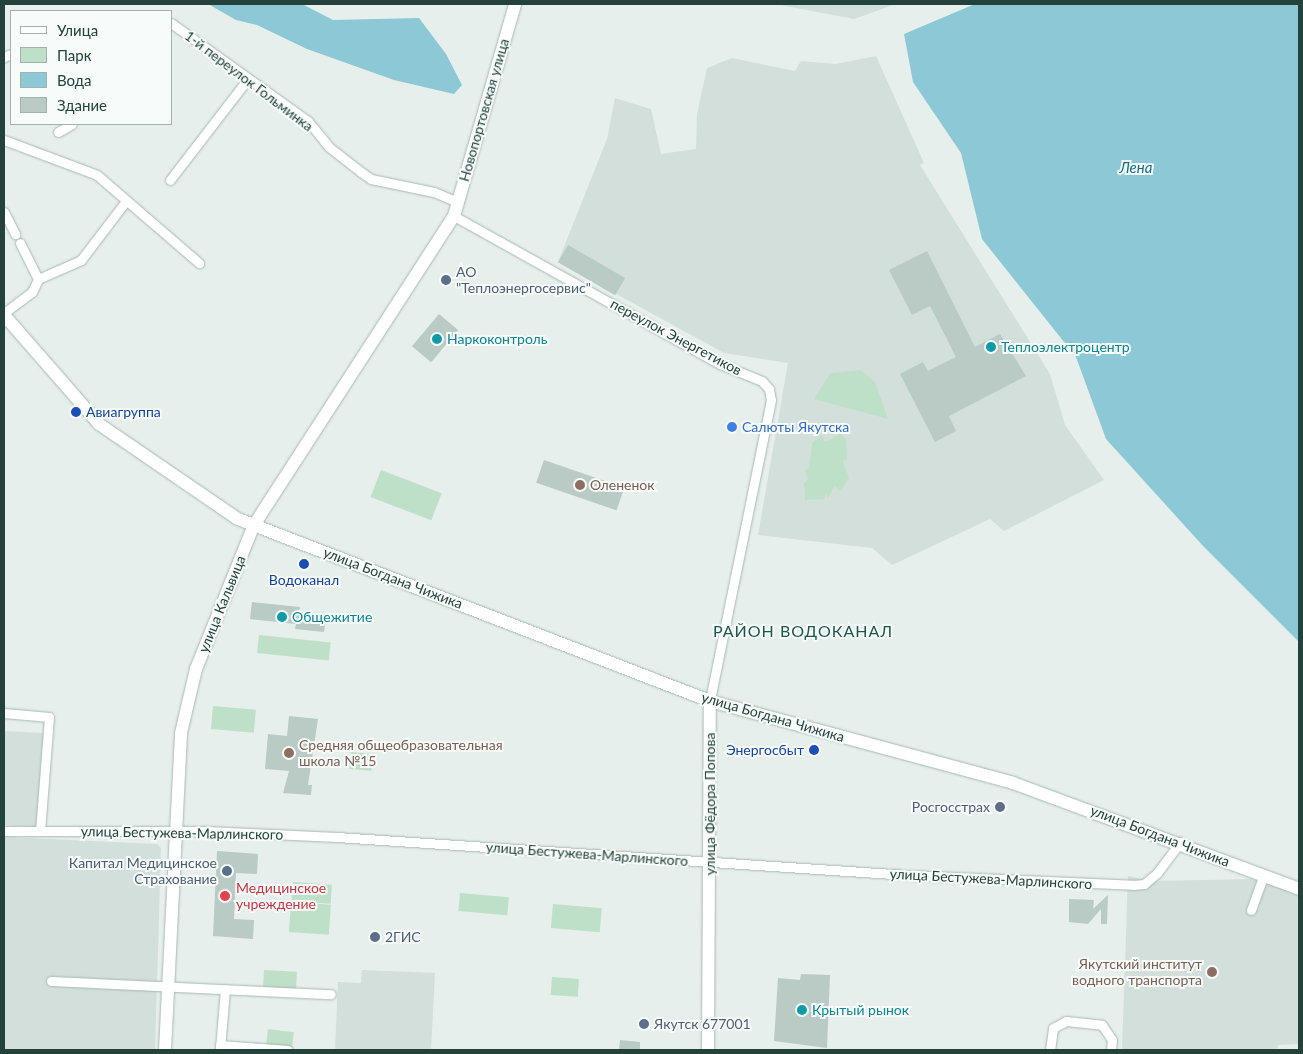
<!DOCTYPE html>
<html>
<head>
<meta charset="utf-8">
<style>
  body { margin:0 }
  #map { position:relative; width:1303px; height:1054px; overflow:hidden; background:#e6efeb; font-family:Lato,sans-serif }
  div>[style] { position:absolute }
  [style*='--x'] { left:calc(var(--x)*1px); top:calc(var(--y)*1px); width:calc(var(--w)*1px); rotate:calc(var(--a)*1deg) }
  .built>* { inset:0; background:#d3dfda; transform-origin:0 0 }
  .green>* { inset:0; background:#bee0c8; transform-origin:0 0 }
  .water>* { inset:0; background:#8cc8d5 }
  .building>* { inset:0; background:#bacac4; transform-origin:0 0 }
  .roads { filter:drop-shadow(0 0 1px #a8b8b3) drop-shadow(0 0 1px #a8b8b3) }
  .street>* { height:9px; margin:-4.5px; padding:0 4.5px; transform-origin:4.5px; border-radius:4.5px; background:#fff }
  .secondary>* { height:12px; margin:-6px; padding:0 6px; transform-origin:6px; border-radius:6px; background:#fff }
  .dots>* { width:14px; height:14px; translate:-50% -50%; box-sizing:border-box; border:2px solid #f7fbf9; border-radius:50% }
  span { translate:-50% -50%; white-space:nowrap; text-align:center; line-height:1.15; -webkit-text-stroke:4px #f7fbf9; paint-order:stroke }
  .street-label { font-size:14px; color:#23423b }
  .service-label { font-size:14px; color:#4e5e75 }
  .left { translate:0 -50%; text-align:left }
  .right { translate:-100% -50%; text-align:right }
  .culture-label { font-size:14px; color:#0d838f }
  .transit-label { font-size:14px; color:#164399 }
  .shop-label { font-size:14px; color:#366cbe }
  .education-label { font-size:14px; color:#785e54 }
  .health-label { font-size:14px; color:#be3a42 }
  .water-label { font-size:15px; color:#1a6e81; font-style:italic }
  .quarter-label { font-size:16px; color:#1e5649; letter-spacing:1px }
  .frame { position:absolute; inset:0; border:5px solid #23423b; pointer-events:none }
  .legend { position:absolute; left:10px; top:10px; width:162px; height:115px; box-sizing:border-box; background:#f7fbf9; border:1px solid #a2b1ad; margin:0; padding:6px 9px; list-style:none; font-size:15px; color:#23423b }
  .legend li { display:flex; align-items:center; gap:10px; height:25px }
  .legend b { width:25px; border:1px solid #a2b1ad }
</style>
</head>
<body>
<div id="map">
  <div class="built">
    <i style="clip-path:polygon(775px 4px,896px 4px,854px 19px)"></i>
    <i style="clip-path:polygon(876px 56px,924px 163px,920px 165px,1050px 374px,1065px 425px,1104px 480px,1004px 531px,990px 519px,892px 565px,872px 548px,758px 535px,788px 363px,724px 353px,558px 262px,607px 139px,615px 98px,651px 109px,661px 154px,696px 149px,697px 114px,707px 68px,732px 58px,795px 71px,801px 61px,836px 64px)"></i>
    <i style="left:4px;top:731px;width:44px;height:94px;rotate:3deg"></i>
    <i style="clip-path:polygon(4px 837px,157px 844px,161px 848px,155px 1050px,4px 1050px)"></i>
    <i style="clip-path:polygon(1128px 876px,1151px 881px,1251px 879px,1299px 890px,1299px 1044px,1278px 1045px,1277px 1050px,1122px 1050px)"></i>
    <i style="clip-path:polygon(362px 970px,435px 973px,431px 1050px,335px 1050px,338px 982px,361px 983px)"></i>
  </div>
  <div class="green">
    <i style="clip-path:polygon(861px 370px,875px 382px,888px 419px,814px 399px,830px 373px)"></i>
    <i style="clip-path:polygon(840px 434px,846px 439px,847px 460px,843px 461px,849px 478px,840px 491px,835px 486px,828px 498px,826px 493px,824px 499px,805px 500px,804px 483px,808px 479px,805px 470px,809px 467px,812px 443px,821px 435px,825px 442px)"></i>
    <i style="left:381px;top:470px;width:65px;height:29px;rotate:21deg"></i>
    <i style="left:259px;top:635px;width:72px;height:18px;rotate:6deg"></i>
    <i style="left:213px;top:706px;width:43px;height:23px;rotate:5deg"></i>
    <i style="left:351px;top:752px;width:22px;height:17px;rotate:5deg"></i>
    <i style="left:293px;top:882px;width:39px;height:19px;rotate:4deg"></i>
    <i style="left:460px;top:893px;width:49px;height:18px;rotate:5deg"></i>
    <i style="left:291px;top:902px;width:40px;height:30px;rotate:4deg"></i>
    <i style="left:553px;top:904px;width:49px;height:24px;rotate:5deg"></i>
    <i style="left:264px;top:970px;width:33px;height:17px;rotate:3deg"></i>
    <i style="left:552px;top:977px;width:27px;height:18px;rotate:4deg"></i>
    <i style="left:268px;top:1029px;width:26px;height:15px;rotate:7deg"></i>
  </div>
  <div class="water">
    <i style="clip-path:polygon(208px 4px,302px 4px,333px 20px,419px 18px,446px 54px,462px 85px,454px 94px,394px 80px,307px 49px,257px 25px,236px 20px)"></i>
    <i style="clip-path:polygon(975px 4px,1299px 4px,1299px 642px,1204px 547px,1106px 439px,1076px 357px,982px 239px,961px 153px,913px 82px,904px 34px)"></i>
  </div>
  <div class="building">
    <i style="left:568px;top:245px;width:66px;height:20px;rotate:30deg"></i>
    <i style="clip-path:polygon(927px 251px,975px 347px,1000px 334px,1026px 376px,949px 416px,956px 431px,935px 442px,900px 374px,923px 362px,928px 371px,956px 357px,930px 306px,912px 315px,889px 270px)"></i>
    <i style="left:439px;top:314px;width:25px;height:42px;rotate:40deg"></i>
    <i style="left:544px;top:460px;width:85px;height:24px;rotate:19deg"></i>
    <i style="clip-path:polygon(252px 602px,300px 607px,299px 615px,326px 619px,324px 632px,295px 629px,296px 624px,250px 619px)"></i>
    <i style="clip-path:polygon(289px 716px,318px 719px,308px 785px,312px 785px,311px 795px,283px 793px,289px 771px,265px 769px,268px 734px,287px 736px)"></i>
    <i style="clip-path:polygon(217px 851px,258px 854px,257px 874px,236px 873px,234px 919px,254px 920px,253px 939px,213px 936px)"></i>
    <i style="clip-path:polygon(1108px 895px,1107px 924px,1101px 924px,1101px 909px,1088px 924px,1069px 922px,1069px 899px,1094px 900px,1093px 909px)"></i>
    <i style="clip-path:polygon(801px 974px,830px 975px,827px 1048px,774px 1041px,778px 978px,800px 980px)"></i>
    <i style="clip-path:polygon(620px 1040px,640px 1042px,640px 1050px,619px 1050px)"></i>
  </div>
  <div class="roads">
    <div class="street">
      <i style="--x:171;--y:23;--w:168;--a:35.6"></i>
      <i style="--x:308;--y:121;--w:33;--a:51"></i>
      <i style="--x:329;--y:147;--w:41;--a:38"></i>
      <i style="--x:361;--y:172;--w:12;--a:35"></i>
      <i style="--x:371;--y:179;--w:64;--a:11.7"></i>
      <i style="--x:434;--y:192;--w:26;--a:23"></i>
      <i style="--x:4;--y:57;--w:8;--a:-23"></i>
      <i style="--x:58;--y:132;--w:16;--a:-30"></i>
      <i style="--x:4;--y:140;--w:99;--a:20.6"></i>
      <i style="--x:97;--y:175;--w:135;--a:40.8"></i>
      <i style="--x:170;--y:180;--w:126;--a:-52.4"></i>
      <i style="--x:4;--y:212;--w:25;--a:63"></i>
      <i style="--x:454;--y:216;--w:304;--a:29.1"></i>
      <i style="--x:720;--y:364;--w:45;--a:22"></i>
      <i style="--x:762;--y:381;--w:11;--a:49"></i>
      <i style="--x:769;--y:389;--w:11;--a:80"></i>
      <i style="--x:771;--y:400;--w:307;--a:101.5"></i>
      <i style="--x:20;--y:243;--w:40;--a:63.4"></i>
      <i style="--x:4;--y:313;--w:35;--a:-37"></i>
      <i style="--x:32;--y:292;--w:14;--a:-65"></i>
      <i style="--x:38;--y:279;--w:47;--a:-23.8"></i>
      <i style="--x:81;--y:260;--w:74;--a:-52.7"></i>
      <i style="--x:4;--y:713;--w:45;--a:5.1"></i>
      <i style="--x:49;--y:717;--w:114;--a:94.5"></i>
      <i style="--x:4;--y:831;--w:202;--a:0"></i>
      <i style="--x:206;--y:831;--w:131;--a:2.6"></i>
      <i style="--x:337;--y:837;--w:571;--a:3.81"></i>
      <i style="--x:907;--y:875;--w:226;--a:2.5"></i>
      <i style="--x:1133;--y:885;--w:11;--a:-5"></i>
      <i style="--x:1144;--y:884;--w:17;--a:-40"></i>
      <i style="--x:1157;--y:873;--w:39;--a:-53"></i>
      <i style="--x:1251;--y:910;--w:37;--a:-70"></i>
      <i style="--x:51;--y:981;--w:280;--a:2.7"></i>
      <i style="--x:220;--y:1045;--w:68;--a:4.2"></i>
      <i style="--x:220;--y:1049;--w:60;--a:-85.2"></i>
      <i style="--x:1050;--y:1050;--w:22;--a:-82"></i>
      <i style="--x:1053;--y:1028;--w:15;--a:-28"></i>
      <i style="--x:1066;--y:1021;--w:36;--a:6"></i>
      <i style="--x:1102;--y:1025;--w:18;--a:56"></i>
      <i style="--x:1112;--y:1040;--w:10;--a:96"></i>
    </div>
    <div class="secondary">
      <i style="--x:4;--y:315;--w:145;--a:48.9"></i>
      <i style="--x:99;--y:424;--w:168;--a:34.4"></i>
      <i style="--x:238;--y:519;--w:506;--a:21.09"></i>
      <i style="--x:710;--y:701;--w:314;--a:15.1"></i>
      <i style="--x:1013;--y:783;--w:305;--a:20.3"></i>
      <i style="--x:165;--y:1050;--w:317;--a:-87.1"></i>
      <i style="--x:181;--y:733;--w:66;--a:-76.8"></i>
      <i style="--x:196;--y:669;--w:155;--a:-68.1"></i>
      <i style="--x:254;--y:525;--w:368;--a:-57.1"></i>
      <i style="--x:454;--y:216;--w:221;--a:-73.9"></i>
      <i style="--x:708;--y:1050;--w:349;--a:-89.7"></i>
    </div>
  </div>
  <div class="dots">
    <i style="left:446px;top:280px;background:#5c6f8a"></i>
    <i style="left:437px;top:339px;background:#0f9aa8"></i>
    <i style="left:991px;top:347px;background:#0f9aa8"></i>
    <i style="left:76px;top:412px;background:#1a4fb4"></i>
    <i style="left:732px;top:427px;background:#3f7fe0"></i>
    <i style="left:580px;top:485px;background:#8d6e63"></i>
    <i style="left:304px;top:564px;background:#1a4fb4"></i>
    <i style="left:282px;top:617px;background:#0f9aa8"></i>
    <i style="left:814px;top:750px;background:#1a4fb4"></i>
    <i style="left:289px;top:753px;background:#8d6e63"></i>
    <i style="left:1000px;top:807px;background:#5c6f8a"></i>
    <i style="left:227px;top:871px;background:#5c6f8a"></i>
    <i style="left:225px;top:896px;background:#e0444e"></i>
    <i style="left:375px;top:937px;background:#5c6f8a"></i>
    <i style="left:1212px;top:972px;background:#8d6e63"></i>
    <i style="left:802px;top:1010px;background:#0f9aa8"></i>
    <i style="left:644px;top:1024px;background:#5c6f8a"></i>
  </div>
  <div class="street-label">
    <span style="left:249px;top:81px;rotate:37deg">1-й переулок Гольминка</span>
    <span style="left:484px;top:110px;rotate:-74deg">Новопортовская улица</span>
    <span style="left:676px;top:337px;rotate:28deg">переулок Энергетиков</span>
    <span style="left:393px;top:578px;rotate:21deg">улица Богдана Чижика</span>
    <span style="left:222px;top:604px;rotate:-68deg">улица Кальвица</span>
    <span style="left:773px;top:717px;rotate:16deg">улица Богдана Чижика</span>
    <span style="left:710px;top:804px;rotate:-90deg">улица Фёдора Попова</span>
    <span style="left:182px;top:833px;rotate:1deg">улица Бестужева-Марлинского</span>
    <span style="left:1160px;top:836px;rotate:21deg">улица Богдана Чижика</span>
    <span style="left:587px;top:854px;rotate:4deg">улица Бестужева-Марлинского</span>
    <span style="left:991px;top:879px;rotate:3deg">улица Бестужева-Марлинского</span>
  </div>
  <div class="service-label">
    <span class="left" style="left:456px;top:280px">АО<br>"Теплоэнергосервис"</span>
    <span class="right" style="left:990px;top:807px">Росгосстрах</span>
    <span class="right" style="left:217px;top:871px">Капитал Медицинское<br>Страхование</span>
    <span class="left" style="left:385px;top:937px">2ГИС</span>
    <span class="left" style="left:654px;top:1024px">Якутск 677001</span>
  </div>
  <div class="culture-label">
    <span class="left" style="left:447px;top:339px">Наркоконтроль</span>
    <span class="left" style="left:1001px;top:347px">Теплоэлектроцентр</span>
    <span class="left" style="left:292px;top:617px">Общежитие</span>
    <span class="left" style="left:812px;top:1010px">Крытый рынок</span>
  </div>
  <div class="transit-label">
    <span class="left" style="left:86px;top:412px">Авиагруппа</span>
    <span style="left:304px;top:580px">Водоканал</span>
    <span class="right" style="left:804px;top:750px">Энергосбыт</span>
  </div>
  <div class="shop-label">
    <span class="left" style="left:742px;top:427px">Салюты Якутска</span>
  </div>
  <div class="education-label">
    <span class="left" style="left:590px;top:485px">Олененок</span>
    <span class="left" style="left:299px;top:753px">Средняя общеобразовательная<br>школа №15</span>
    <span class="right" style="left:1202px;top:972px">Якутский институт<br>водного транспорта</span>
  </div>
  <div class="health-label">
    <span class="left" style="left:236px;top:896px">Медицинское<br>учреждение</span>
  </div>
  <div class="water-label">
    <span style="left:1136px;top:168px">Лена</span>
  </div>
  <div class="quarter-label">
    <span style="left:803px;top:631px">РАЙОН ВОДОКАНАЛ</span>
  </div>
  <div class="frame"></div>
  <ul class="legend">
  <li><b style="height:6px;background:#fff"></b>Улица</li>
  <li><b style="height:14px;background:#bee0c8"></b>Парк</li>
  <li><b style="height:14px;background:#8cc8d5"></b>Вода</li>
  <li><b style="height:14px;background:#bacac4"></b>Здание</li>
  </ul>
</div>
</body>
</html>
